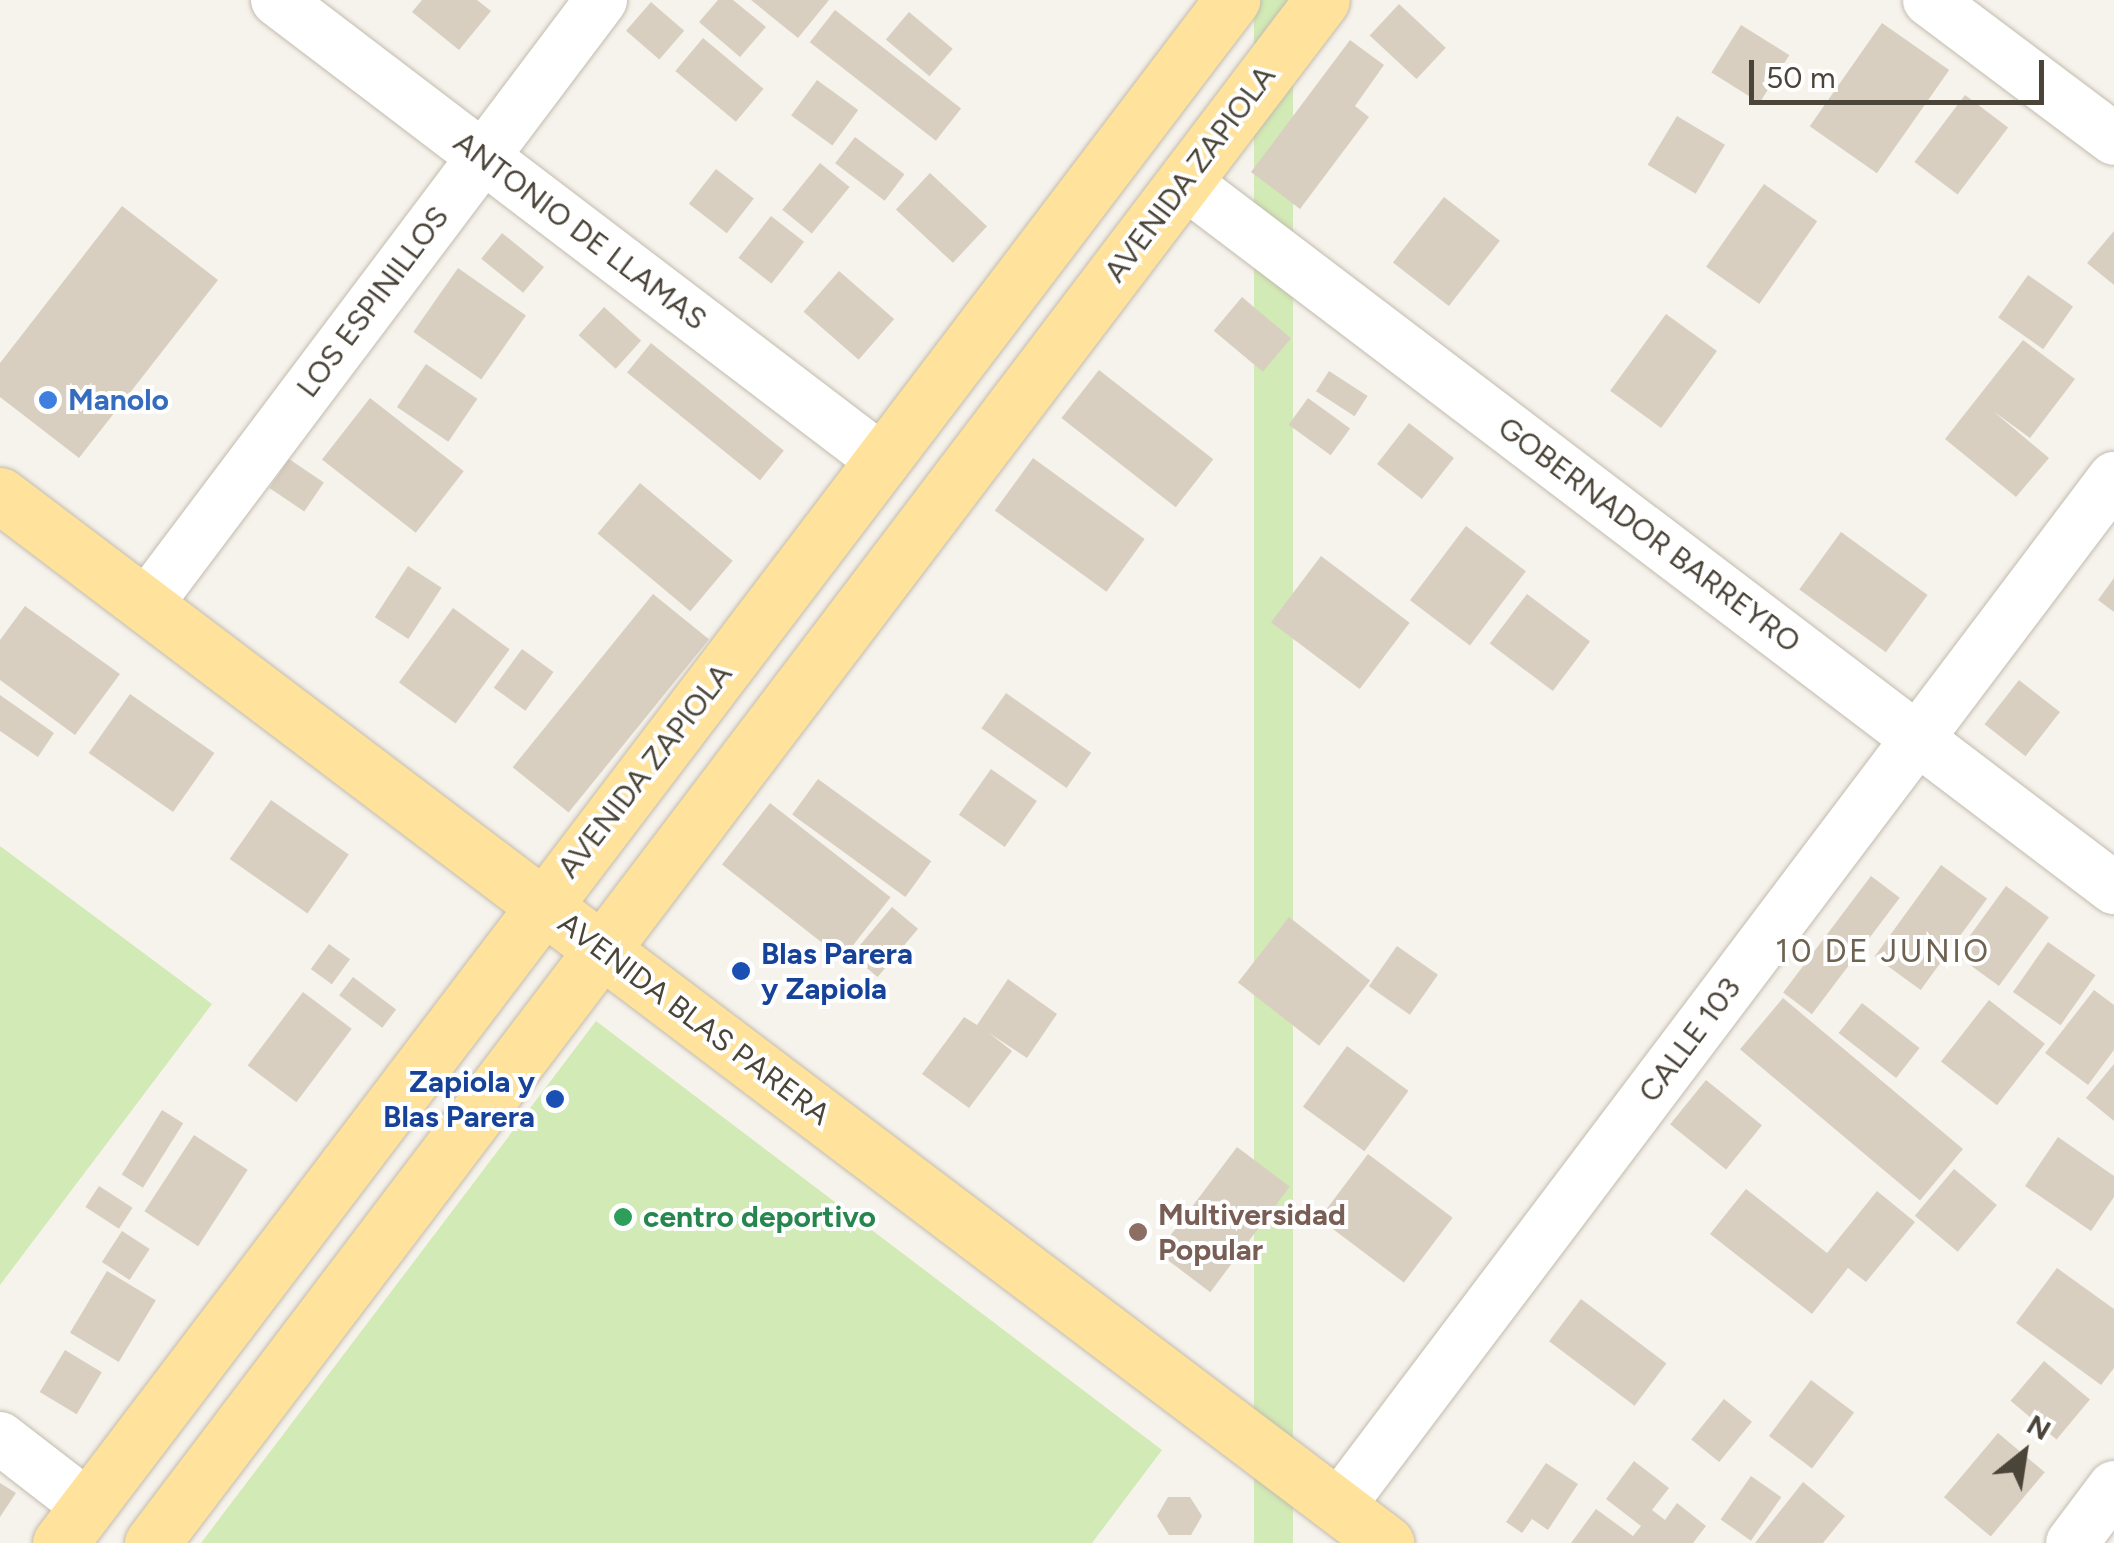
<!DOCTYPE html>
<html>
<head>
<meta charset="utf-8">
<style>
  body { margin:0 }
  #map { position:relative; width:2114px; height:1543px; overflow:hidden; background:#f6f3ec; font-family:Figtree,sans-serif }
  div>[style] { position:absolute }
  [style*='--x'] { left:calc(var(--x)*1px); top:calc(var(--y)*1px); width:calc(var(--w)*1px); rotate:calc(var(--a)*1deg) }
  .green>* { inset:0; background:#d2eab5; transform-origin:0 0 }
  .building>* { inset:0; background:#d8cfc1; transform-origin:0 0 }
  .roads { filter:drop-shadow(0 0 2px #c2bbae) drop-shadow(0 0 2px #c2bbae) }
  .minor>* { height:52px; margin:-26px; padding:0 26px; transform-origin:26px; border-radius:26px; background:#fff }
  .major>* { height:55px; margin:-27.5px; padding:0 27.5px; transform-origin:27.5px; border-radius:27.5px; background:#ffe39c }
  .dots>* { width:28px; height:28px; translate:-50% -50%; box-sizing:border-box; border:5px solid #fff; border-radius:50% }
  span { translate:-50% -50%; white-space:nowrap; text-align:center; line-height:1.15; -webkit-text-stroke:8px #fff; paint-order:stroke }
  .street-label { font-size:30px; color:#4b4439 }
  .shop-label { font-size:30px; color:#366cbe; font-weight:700 }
  .left { translate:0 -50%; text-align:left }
  .transit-label { font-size:30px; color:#164399; font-weight:700 }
  .right { translate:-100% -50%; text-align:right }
  .education-label { font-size:30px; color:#785e54; font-weight:700 }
  .leisure-label { font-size:30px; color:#27864d; font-weight:700 }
  .neighbourhood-label { font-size:32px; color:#6e6250; letter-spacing:2.5px }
  .north { position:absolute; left:1974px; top:1403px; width:100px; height:100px; -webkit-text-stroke:8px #fff; paint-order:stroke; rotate:30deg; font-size:28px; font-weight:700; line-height:40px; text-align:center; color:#4b4439 }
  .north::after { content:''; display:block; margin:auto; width:35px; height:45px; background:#4b4439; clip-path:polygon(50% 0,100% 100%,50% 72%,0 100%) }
  .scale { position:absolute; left:1749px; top:60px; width:295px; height:45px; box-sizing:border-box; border:5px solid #4b4439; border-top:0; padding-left:12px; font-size:30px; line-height:35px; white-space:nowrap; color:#4b4439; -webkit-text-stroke:8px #fff; paint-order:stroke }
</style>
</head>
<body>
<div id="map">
  <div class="green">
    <i style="left:1254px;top:0;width:39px;height:1937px"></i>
    <i style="clip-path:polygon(0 846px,212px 1004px,0 1285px)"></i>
    <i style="clip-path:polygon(596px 1021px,1162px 1450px,1092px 1543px,201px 1543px)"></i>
  </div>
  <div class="building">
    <i style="clip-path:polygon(422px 0,477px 0,491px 11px,459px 50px,412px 12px)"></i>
    <i style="clip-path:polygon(718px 0,733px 0,766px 27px,740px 57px,699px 22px)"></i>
    <i style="clip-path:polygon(751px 0,829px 0,798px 38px)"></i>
    <i style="left:651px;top:2px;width:44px;height:38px;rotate:41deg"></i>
    <i style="left:1399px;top:4px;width:64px;height:43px;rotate:43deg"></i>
    <i style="left:835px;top:10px;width:160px;height:41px;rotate:38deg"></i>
    <i style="left:909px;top:12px;width:57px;height:36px;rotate:40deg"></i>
    <i style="left:1882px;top:23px;width:82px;height:126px;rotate:35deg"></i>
    <i style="left:1741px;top:25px;width:57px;height:56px;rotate:32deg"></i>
    <i style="left:703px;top:38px;width:79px;height:43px;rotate:40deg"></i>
    <i style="clip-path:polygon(1350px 40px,1384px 65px,1355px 106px,1369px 117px,1300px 209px,1251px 172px)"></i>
    <i style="left:817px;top:80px;width:51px;height:44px;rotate:36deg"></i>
    <i style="left:1965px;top:95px;width:54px;height:84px;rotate:37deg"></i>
    <i style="left:1677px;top:116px;width:56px;height:57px;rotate:31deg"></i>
    <i style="left:855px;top:137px;width:62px;height:33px;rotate:37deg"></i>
    <i style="left:820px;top:163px;width:38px;height:60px;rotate:39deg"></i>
    <i style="left:716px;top:169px;width:48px;height:44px;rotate:38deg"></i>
    <i style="left:930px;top:173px;width:78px;height:50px;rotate:43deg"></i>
    <i style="left:1764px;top:184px;width:65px;height:101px;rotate:35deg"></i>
    <i style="left:1444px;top:197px;width:71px;height:83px;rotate:38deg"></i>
    <i style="clip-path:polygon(122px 206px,218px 280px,79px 458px,0 397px,0 363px)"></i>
    <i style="left:771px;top:216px;width:42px;height:53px;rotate:38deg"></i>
    <i style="clip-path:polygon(2114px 231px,2114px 285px,2087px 263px)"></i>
    <i style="left:502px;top:233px;width:54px;height:33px;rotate:39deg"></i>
    <i style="left:458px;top:268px;width:83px;height:78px;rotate:35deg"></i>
    <i style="left:839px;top:271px;width:73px;height:54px;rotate:41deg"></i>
    <i style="left:2028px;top:275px;width:55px;height:52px;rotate:35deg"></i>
    <i style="left:1242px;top:297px;width:64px;height:44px;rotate:40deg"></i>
    <i style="left:604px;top:307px;width:50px;height:38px;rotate:42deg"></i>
    <i style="left:1666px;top:314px;width:63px;height:95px;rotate:36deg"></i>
    <i style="clip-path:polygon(2023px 340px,2075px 379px,2030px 438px,1993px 411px,2049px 458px,2016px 497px,1945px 439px)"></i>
    <i style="left:651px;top:343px;width:171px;height:38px;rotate:39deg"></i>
    <i style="left:426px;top:364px;width:62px;height:52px;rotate:34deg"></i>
    <i style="left:1099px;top:370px;width:145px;height:61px;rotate:38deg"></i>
    <i style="left:1329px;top:371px;width:46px;height:24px;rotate:33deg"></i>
    <i style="left:370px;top:398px;width:119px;height:78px;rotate:38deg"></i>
    <i style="left:1308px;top:398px;width:52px;height:33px;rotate:36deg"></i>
    <i style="left:1409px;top:423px;width:57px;height:52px;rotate:38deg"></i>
    <i style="left:1033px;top:458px;width:138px;height:65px;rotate:36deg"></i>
    <i style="left:289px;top:459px;width:42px;height:35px;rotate:34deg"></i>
    <i style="left:640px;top:483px;width:121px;height:66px;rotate:40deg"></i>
    <i style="left:1466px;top:526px;width:75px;height:93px;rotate:37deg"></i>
    <i style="left:1841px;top:532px;width:107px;height:71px;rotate:36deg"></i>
    <i style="left:1321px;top:556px;width:111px;height:83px;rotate:37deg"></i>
    <i style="left:408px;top:566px;width:40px;height:61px;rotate:33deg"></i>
    <i style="clip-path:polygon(2114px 578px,2114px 612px,2098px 600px)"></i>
    <i style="left:653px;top:594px;width:72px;height:223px;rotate:39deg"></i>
    <i style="left:1527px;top:594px;width:79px;height:62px;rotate:37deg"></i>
    <i style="clip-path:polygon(25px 606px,120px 674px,75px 735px,0 680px,0 640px)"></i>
    <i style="left:453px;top:608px;width:70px;height:92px;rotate:36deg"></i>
    <i style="left:522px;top:649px;width:39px;height:48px;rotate:36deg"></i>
    <i style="left:2019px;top:680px;width:52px;height:56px;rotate:38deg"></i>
    <i style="left:1006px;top:693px;width:104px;height:43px;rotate:35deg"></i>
    <i style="left:130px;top:694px;width:103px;height:72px;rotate:35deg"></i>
    <i style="clip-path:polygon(0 695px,54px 733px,38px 757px,0 731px)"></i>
    <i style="left:991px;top:769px;width:56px;height:56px;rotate:35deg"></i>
    <i style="left:818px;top:779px;width:140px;height:44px;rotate:36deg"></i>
    <i style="left:271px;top:800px;width:95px;height:72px;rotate:35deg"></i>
    <i style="left:770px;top:803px;width:153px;height:78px;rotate:38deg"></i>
    <i style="left:1941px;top:865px;width:57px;height:113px;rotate:36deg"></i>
    <i style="left:1871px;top:876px;width:36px;height:146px;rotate:37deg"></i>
    <i style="left:2006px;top:886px;width:53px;height:85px;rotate:36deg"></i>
    <i style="left:892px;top:907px;width:34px;height:63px;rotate:40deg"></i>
    <i style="left:1289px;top:917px;width:103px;height:83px;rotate:38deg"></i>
    <i style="left:2048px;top:942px;width:58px;height:61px;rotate:35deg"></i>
    <i style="left:329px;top:944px;width:26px;height:31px;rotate:36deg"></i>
    <i style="left:1397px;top:946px;width:50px;height:49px;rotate:35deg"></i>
    <i style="left:353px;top:977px;width:54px;height:23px;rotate:37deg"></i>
    <i style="clip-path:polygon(1008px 979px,1057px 1014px,1027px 1058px,989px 1033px,1012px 1051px,969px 1108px,922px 1074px,964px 1017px,977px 1025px)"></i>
    <i style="clip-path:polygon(2094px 990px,2114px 1005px,2114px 1050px,2088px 1085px,2045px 1053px)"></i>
    <i style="left:303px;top:992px;width:61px;height:92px;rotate:37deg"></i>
    <i style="left:1783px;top:998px;width:235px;height:67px;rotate:40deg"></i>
    <i style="left:1989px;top:1000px;width:71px;height:78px;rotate:38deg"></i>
    <i style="left:1862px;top:1003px;width:73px;height:38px;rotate:38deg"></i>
    <i style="left:1347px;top:1046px;width:76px;height:75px;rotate:36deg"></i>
    <i style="clip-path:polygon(2114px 1064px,2114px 1121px,2086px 1098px)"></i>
    <i style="left:1706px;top:1080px;width:72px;height:57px;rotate:39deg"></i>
    <i style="left:162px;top:1110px;width:25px;height:76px;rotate:32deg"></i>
    <i style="left:194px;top:1135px;width:64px;height:91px;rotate:33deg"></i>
    <i style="clip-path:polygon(2058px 1137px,2114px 1176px,2114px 1197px,2091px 1231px,2025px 1186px)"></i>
    <i style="left:1237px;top:1147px;width:66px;height:132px;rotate:37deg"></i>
    <i style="left:1368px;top:1154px;width:106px;height:81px;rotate:37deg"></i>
    <i style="left:1954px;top:1169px;width:56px;height:61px;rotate:40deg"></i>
    <i style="left:99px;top:1186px;width:40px;height:25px;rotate:33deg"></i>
    <i style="clip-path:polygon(1746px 1189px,1827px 1253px,1877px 1191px,1915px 1222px,1866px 1282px,1848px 1268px,1812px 1314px,1710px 1234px)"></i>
    <i style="left:122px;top:1231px;width:33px;height:37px;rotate:33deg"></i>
    <i style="clip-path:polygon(2057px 1268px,2114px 1309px,2114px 1368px,2101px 1385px,2016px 1323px)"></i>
    <i style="left:107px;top:1271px;width:57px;height:72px;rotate:31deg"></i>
    <i style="left:1581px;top:1299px;width:107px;height:53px;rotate:37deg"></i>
    <i style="left:65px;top:1350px;width:43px;height:49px;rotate:31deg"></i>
    <i style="left:2044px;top:1361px;width:60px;height:52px;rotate:40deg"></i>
    <i style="left:1811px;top:1380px;width:54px;height:70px;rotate:37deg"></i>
    <i style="left:1724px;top:1399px;width:36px;height:52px;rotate:39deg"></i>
    <i style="left:1998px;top:1433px;width:61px;height:84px;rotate:40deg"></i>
    <i style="clip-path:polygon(1634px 1461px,1669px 1488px,1652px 1510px,1665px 1520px,1677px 1503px,1706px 1526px,1693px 1543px,1571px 1543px,1596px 1509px,1633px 1536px,1641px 1526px,1606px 1499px)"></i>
    <i style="clip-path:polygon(1546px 1463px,1578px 1484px,1548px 1530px,1532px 1519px,1522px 1533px,1506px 1522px)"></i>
    <i style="left:1751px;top:1476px;width:37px;height:53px;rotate:35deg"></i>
    <i style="clip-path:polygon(1803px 1482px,1845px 1516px,1823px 1543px,1755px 1543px)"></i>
    <i style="clip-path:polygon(0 1483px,16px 1493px,0 1517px)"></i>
    <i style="clip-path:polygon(1168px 1497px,1190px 1497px,1202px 1516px,1191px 1535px,1169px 1535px,1157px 1516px)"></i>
  </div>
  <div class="roads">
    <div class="minor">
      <i style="--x:277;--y:0;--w:761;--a:37.26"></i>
      <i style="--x:1929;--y:0;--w:231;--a:36.9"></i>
      <i style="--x:1184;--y:182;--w:1168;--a:37.2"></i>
      <i style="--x:146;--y:605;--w:757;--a:-53.05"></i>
      <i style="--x:0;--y:1438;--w:111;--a:37.7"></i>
      <i style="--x:1338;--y:1507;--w:1289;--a:-52.98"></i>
      <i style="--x:2072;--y:1543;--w:70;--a:-53.1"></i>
    </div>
    <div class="major">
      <i style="--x:0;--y:495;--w:1738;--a:37.09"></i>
      <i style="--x:60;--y:1543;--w:1938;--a:-52.78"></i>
      <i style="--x:152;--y:1543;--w:1936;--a:-52.83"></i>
    </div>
  </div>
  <div class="dots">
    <i style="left:48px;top:400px;background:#3f7fe0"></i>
    <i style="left:741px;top:971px;background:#1a4fb4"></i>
    <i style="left:555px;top:1099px;background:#1a4fb4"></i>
    <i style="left:623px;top:1217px;background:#2e9e5b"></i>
    <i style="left:1138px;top:1232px;background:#8d6e63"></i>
  </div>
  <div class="street-label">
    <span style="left:1190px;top:174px;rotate:-53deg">AVENIDA ZAPIOLA</span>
    <span style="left:580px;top:231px;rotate:37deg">ANTONIO DE LLAMAS</span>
    <span style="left:373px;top:302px;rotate:-53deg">LOS ESPINILLOS</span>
    <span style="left:1649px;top:535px;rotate:37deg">GOBERNADOR BARREYRO</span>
    <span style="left:645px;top:771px;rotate:-52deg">AVENIDA ZAPIOLA</span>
    <span style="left:694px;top:1019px;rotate:37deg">AVENIDA BLAS PARERA</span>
    <span style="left:1690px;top:1040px;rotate:-53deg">CALLE 103</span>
  </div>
  <div class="shop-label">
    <span class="left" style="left:68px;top:400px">Manolo</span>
  </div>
  <div class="transit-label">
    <span class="left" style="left:761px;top:971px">Blas Parera<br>y Zapiola</span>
    <span class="right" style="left:535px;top:1099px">Zapiola y<br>Blas Parera</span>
  </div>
  <div class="education-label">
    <span class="left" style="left:1158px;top:1232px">Multiversidad<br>Popular</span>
  </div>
  <div class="leisure-label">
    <span class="left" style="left:643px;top:1217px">centro deportivo</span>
  </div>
  <div class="neighbourhood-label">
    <span style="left:1883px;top:951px">10 DE JUNIO</span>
  </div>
  <div class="north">N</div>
  <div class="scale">50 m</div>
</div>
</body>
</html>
